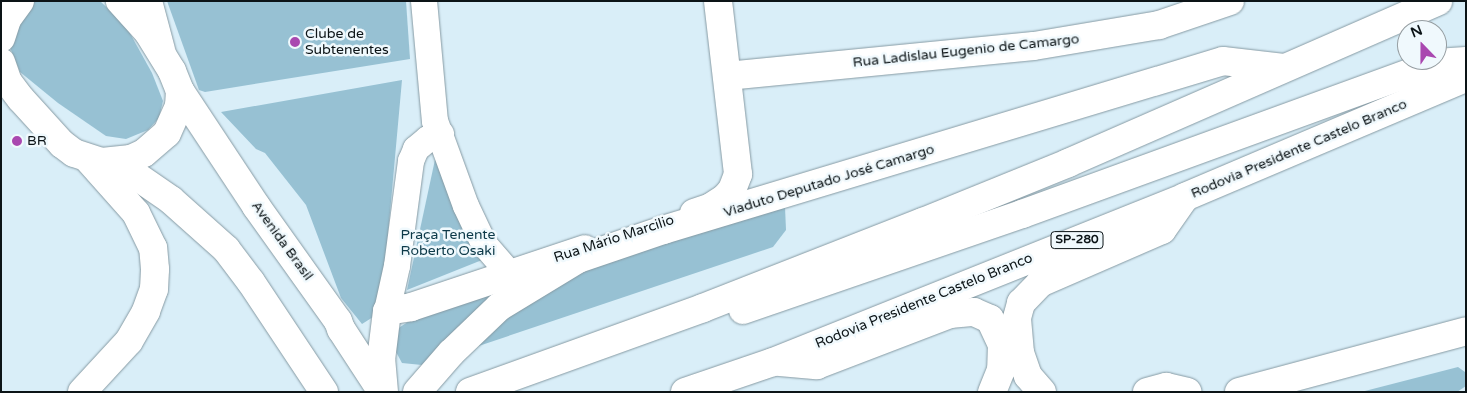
<!DOCTYPE html>
<html>
<head>
<meta charset="utf-8">
<style>
  body { margin:0 }
  #map { position:relative; width:1467px; height:393px; overflow:hidden; background:#d9eef8; font-family:"Varela Round",sans-serif }
  div>[style] { position:absolute }
  [style*='--x'] { left:calc(var(--x)*1px); top:calc(var(--y)*1px); width:calc(var(--w)*1px); rotate:calc(var(--a)*1deg) }
  .green>* { inset:0; background:#97c1d3 }
  .roads { filter:drop-shadow(0 0 1px #869aa3) drop-shadow(0 0 1px #869aa3) }
  .tertiary>* { height:26px; margin:-13px; padding:0 13px; transform-origin:13px; border-radius:13px; background:#fff }
  .secondary>* { height:28px; margin:-14px; padding:0 14px; transform-origin:14px; border-radius:14px; background:#fff }
  .primary>* { height:28px; margin:-14px; padding:0 14px; transform-origin:14px; border-radius:14px; background:#fff }
  .motorway>* { height:28px; margin:-14px; padding:0 14px; transform-origin:14px; border-radius:14px; background:#fff }
  .dots>* { width:14px; height:14px; translate:-50% -50%; box-sizing:border-box; border:2px solid #f0f9fd; border-radius:50% }
  span { translate:-50% -50%; white-space:nowrap; text-align:center; line-height:1.15; -webkit-text-stroke:5px #f0f9fd; paint-order:stroke }
  .shield-label span { padding:1px 4px; background:#f0f9fd; border:1px solid; border-radius:4px; -webkit-text-stroke-width:0 }
  .shield-label { font-size:12px; color:#0c1417; font-weight:700 }
  .poi-label { font-size:14px; color:#0c1417 }
  .left { translate:0 -50%; text-align:left }
  .street-label { font-size:14px; color:#0c1417 }
  .park-label { font-size:14px; color:#0c3948 }
  .frame { position:absolute; inset:0; border:2px solid #0c1417; pointer-events:none }
  .north { position:absolute; left:1397px; top:20px; width:50px; height:50px; box-sizing:border-box; background:#f0f9fd; border:1px solid #959da1; border-radius:50%; rotate:338deg; font-size:14px; font-weight:700; line-height:20px; text-align:center; color:#0c1417 }
  .north::after { content:''; display:block; margin:auto; width:18px; height:22px; background:#a948b0; clip-path:polygon(50% 0,100% 100%,50% 72%,0 100%) }
</style>
</head>
<body>
<div id="map">
  <div class="green">
    <i style="clip-path:polygon(28px 1px,100px 1px,126px 26px,152px 73px,163px 101px,159px 118px,148px 130px,126px 139px,106px 136px,58px 103px,20px 72px,9px 45px)"></i>
    <i style="clip-path:polygon(167px 1px,406px 1px,410px 59px,205px 92px,199px 90px)"></i>
    <i style="clip-path:polygon(402px 80px,381px 312px,362px 324px,341px 298px,306px 205px,265px 153px,256px 149px,221px 112px)"></i>
    <i style="clip-path:polygon(436px 155px,487px 258px,407px 290px)"></i>
    <i style="clip-path:polygon(785px 207px,786px 230px,773px 247px,422px 365px,402px 363px,395px 350px,394px 337px,400px 327px,414px 318px)"></i>
    <i style="clip-path:polygon(1458px 367px,1465px 372px,1466px 386px,1457px 392px,1361px 392px)"></i>
  </div>
  <div class="roads">
    <div class="tertiary">
      <i style="--x:424;--y:1;--w:121;--a:84.8"></i>
      <i style="--x:435;--y:121;--w:90;--a:70"></i>
      <i style="--x:466;--y:206;--w:42;--a:64.7"></i>
      <i style="--x:484;--y:244;--w:38;--a:49"></i>
      <i style="--x:387;--y:311;--w:46;--a:-77.5"></i>
      <i style="--x:397;--y:266;--w:106;--a:-82.4"></i>
      <i style="--x:411;--y:161;--w:13;--a:-67"></i>
      <i style="--x:416;--y:149;--w:16;--a:-40"></i>
      <i style="--x:428;--y:139;--w:14;--a:-21"></i>
    </div>
    <div class="secondary">
      <i style="--x:148;--y:1;--w:51;--a:75.1"></i>
      <i style="--x:727;--y:76;--w:308;--a:-5.6"></i>
      <i style="--x:1034;--y:46;--w:127;--a:-9.5"></i>
      <i style="--x:1159;--y:25;--w:75;--a:-18.7"></i>
      <i style="--x:116;--y:162;--w:67;--a:34.6"></i>
      <i style="--x:171;--y:200;--w:74;--a:41.7"></i>
      <i style="--x:226;--y:249;--w:41;--a:52.9"></i>
      <i style="--x:251;--y:282;--w:132;--a:56.4"></i>
      <i style="--x:694;--y:213;--w:18;--a:-19"></i>
      <i style="--x:711;--y:207;--w:17;--a:-33"></i>
      <i style="--x:725;--y:198;--w:11;--a:-49"></i>
      <i style="--x:732;--y:190;--w:17;--a:-69"></i>
      <i style="--x:738;--y:174;--w:174;--a:-96.6"></i>
      <i style="--x:384;--y:392;--w:32;--a:-95"></i>
      <i style="--x:381;--y:360;--w:49;--a:-83"></i>
      <i style="--x:387;--y:311;--w:24;--a:-9"></i>
      <i style="--x:411;--y:307;--w:183;--a:-18.4"></i>
    </div>
    <div class="primary">
      <i style="--x:1;--y:38;--w:20;--a:-72"></i>
      <i style="--x:7;--y:19;--w:22;--a:-54"></i>
      <i style="--x:1;--y:62;--w:21;--a:71"></i>
      <i style="--x:8;--y:82;--w:21;--a:53"></i>
      <i style="--x:21;--y:99;--w:61;--a:47.7"></i>
      <i style="--x:62;--y:144;--w:15;--a:37"></i>
      <i style="--x:74;--y:153;--w:29;--a:18"></i>
      <i style="--x:102;--y:162;--w:29;--a:-6"></i>
      <i style="--x:131;--y:159;--w:14;--a:-25"></i>
      <i style="--x:144;--y:153;--w:30;--a:-41"></i>
      <i style="--x:167;--y:133;--w:30;--a:-66"></i>
      <i style="--x:179;--y:106;--w:15;--a:-86"></i>
      <i style="--x:180;--y:91;--w:22;--a:-112"></i>
      <i style="--x:172;--y:71;--w:46;--a:-121.6"></i>
      <i style="--x:148;--y:32;--w:42;--a:-132.1"></i>
      <i style="--x:180;--y:91;--w:138;--a:56.5"></i>
      <i style="--x:256;--y:206;--w:141;--a:54.5"></i>
      <i style="--x:338;--y:321;--w:9;--a:69"></i>
      <i style="--x:341;--y:329;--w:75;--a:56.9"></i>
      <i style="--x:417;--y:392;--w:52;--a:-48.9"></i>
      <i style="--x:451;--y:353;--w:66;--a:-43.8"></i>
      <i style="--x:499;--y:307;--w:92;--a:-31.3"></i>
      <i style="--x:578;--y:259;--w:90;--a:-18.8"></i>
      <i style="--x:663;--y:230;--w:585;--a:-16.79"></i>
      <i style="--x:1223;--y:61;--w:61;--a:6.5"></i>
    </div>
    <div class="motorway">
      <i style="--x:743;--y:310;--w:295;--a:-19"></i>
      <i style="--x:1022;--y:214;--w:441;--a:-20"></i>
      <i style="--x:1436;--y:63;--w:30;--a:-4"></i>
      <i style="--x:780;--y:362;--w:37;--a:5"></i>
      <i style="--x:817;--y:365;--w:142;--a:-21"></i>
      <i style="--x:950;--y:314;--w:24;--a:-5"></i>
      <i style="--x:974;--y:312;--w:17;--a:24"></i>
      <i style="--x:990;--y:319;--w:29;--a:65"></i>
      <i style="--x:1002;--y:345;--w:25;--a:92"></i>
      <i style="--x:1001;--y:370;--w:24;--a:112"></i>
      <i style="--x:82;--y:392;--w:69;--a:-47.3"></i>
      <i style="--x:129;--y:341;--w:34;--a:-60"></i>
      <i style="--x:146;--y:311;--w:23;--a:-70"></i>
      <i style="--x:154;--y:289;--w:20;--a:-87"></i>
      <i style="--x:155;--y:269;--w:21;--a:-95"></i>
      <i style="--x:153;--y:248;--w:39;--a:-116"></i>
      <i style="--x:136;--y:213;--w:72;--a:-131.6"></i>
      <i style="--x:470;--y:392;--w:248;--a:-19.8"></i>
      <i style="--x:703;--y:308;--w:236;--a:-21.4"></i>
      <i style="--x:923;--y:222;--w:157;--a:-22.1"></i>
      <i style="--x:1068;--y:163;--w:404;--a:-23.6"></i>
      <i style="--x:685;--y:392;--w:93;--a:-18.8"></i>
      <i style="--x:773;--y:362;--w:444;--a:-21.8"></i>
      <i style="--x:1185;--y:197;--w:305;--a:-23"></i>
      <i style="--x:1042;--y:392;--w:21;--a:-131"></i>
      <i style="--x:1028;--y:376;--w:24;--a:-109"></i>
      <i style="--x:1020;--y:353;--w:35;--a:-95"></i>
      <i style="--x:1017;--y:318;--w:16;--a:-75"></i>
      <i style="--x:1021;--y:303;--w:28;--a:-46"></i>
      <i style="--x:1040;--y:283;--w:133;--a:-23.5"></i>
      <i style="--x:1162;--y:230;--w:40;--a:-55.1"></i>
      <i style="--x:1147;--y:392;--w:20;--a:-15"></i>
      <i style="--x:1166;--y:387;--w:22;--a:13"></i>
      <i style="--x:1239;--y:392;--w:235;--a:-15"></i>
    </div>
  </div>
  <div class="dots">
    <i style="left:295px;top:42px;background:#a948b0"></i>
    <i style="left:17px;top:141px;background:#a948b0"></i>
  </div>
  <div class="shield-label">
    <span style="left:1077px;top:240px">SP-280</span>
  </div>
  <div class="poi-label">
    <span class="left" style="left:305px;top:42px">Clube de<br>Subtenentes</span>
    <span class="left" style="left:27px;top:141px">BR</span>
  </div>
  <div class="street-label">
    <span style="left:966px;top:51px;rotate:-6deg">Rua Ladislau Eugenio de Camargo</span>
    <span style="left:1299px;top:149px;rotate:-23deg">Rodovia Presidente Castelo Branco</span>
    <span style="left:829px;top:181px;rotate:-17deg">Viaduto Deputado José Camargo</span>
    <span style="left:614px;top:239px;rotate:-18deg">Rua Mário Marcilio</span>
    <span style="left:282px;top:241px;rotate:54deg">Avenida Brasil</span>
    <span style="left:924px;top:301px;rotate:-22deg">Rodovia Presidente Castelo Branco</span>
  </div>
  <div class="park-label">
    <span style="left:448px;top:243px">Praça Tenente<br>Roberto Osaki</span>
  </div>
  <div class="frame"></div>
  <div class="north">N</div>
</div>
</body>
</html>
